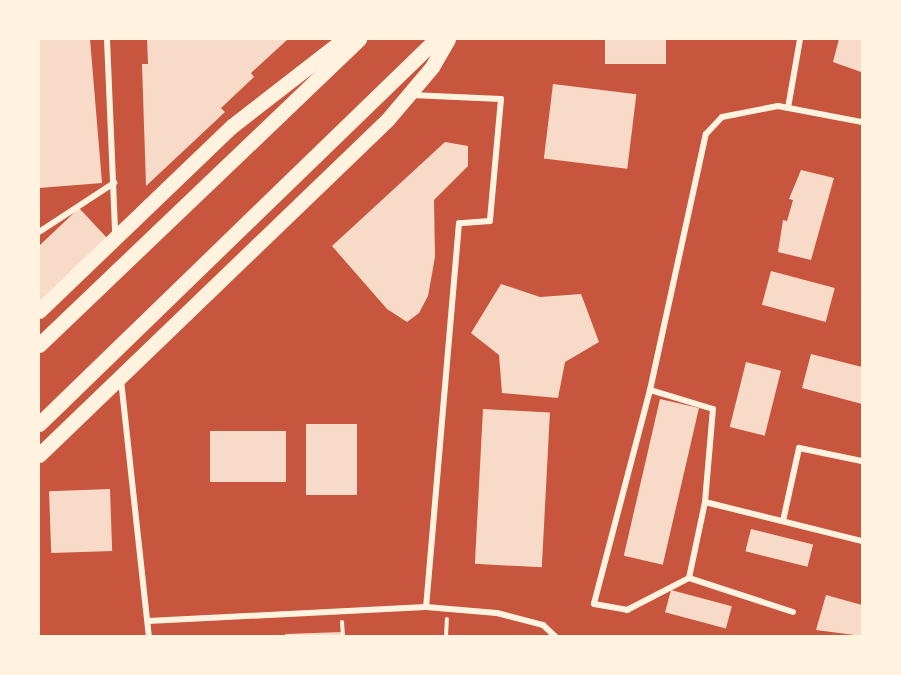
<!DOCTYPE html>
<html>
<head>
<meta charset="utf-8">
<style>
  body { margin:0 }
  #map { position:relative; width:901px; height:675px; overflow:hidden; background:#c8553d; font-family:"Fira Sans Condensed",sans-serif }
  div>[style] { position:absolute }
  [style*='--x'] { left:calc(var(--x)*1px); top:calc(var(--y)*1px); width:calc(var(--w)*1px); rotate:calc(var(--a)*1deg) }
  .building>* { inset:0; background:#f7dbc8; transform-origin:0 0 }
  .path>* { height:4px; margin:-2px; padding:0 2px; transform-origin:2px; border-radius:2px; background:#fff3e0 }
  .minor>* { height:6px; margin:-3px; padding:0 3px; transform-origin:3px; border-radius:3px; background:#fff3e0 }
  .primary>* { height:15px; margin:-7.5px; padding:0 7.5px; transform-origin:7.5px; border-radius:7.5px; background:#fff3e0 }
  span { translate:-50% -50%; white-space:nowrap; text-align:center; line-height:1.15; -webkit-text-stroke:5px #fff3e0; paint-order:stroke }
  .frame { position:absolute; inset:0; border:40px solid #fff3e0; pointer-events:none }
</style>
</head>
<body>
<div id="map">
  <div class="building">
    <i style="clip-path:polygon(39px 39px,90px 39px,102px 183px,39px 188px)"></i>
    <i style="clip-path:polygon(147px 39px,288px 39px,251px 73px,254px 77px,221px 108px,225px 112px,146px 186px,142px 64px,148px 64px)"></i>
    <i style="left:605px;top:39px;width:61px;height:25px"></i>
    <i style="clip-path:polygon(839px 39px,862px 39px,861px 72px,833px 62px)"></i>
    <i style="left:553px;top:84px;width:84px;height:75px;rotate:7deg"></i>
    <i style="clip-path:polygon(445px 142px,468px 146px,468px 166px,434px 200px,435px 257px,428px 296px,419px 313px,407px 322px,387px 309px,332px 246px)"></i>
    <i style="clip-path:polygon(801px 170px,834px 178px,811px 260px,778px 252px,783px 220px,787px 221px,793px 200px,789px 199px)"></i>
    <i style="clip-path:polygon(79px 208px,108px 239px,39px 304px,39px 246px)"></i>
    <i style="left:771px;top:271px;width:66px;height:35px;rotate:15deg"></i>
    <i style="clip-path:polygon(501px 284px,540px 297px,581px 294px,599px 342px,565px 362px,558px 398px,502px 393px,499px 355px,471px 333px)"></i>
    <i style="clip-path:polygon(811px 354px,862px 367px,862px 404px,802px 388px)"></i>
    <i style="left:746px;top:362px;width:36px;height:67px;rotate:14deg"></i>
    <i style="left:660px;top:399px;width:40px;height:161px;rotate:13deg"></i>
    <i style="left:483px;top:409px;width:67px;height:155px;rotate:3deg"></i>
    <i style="left:306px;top:424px;width:51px;height:71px"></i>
    <i style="left:286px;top:431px;width:51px;height:76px;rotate:90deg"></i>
    <i style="left:110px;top:489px;width:62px;height:61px;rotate:88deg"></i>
    <i style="left:751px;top:529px;width:64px;height:23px;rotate:14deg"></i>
    <i style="left:671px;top:590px;width:63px;height:23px;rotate:15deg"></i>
    <i style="clip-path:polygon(826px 595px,862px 605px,862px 636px,816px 630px)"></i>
    <i style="clip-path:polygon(343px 632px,343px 636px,286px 636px,285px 634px)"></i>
  </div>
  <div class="path">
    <i style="--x:342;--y:622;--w:14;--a:86"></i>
    <i style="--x:446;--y:636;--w:17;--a:-87"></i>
  </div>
  <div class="minor">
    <i style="--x:107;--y:39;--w:194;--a:87.6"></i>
    <i style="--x:411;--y:95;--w:90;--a:2.5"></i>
    <i style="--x:501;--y:99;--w:122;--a:95.2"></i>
    <i style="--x:490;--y:221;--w:31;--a:176"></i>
    <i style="--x:459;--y:223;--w:385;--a:94.9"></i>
    <i style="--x:788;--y:108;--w:70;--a:-80.1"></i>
    <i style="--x:39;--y:232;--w:90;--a:-33.2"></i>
    <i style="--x:121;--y:380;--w:258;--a:83.8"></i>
    <i style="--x:650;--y:390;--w:221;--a:104.7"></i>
    <i style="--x:594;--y:604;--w:34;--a:10"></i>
    <i style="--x:627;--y:610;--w:70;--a:-27.3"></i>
    <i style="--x:705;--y:502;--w:93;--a:-85.1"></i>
    <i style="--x:713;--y:409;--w:66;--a:-163.2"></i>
    <i style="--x:650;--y:390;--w:262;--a:-77.7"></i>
    <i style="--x:706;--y:134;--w:23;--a:-47"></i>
    <i style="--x:722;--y:117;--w:57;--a:-11.1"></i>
    <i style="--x:778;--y:106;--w:86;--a:10.8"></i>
    <i style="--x:783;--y:521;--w:75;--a:-77.6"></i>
    <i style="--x:799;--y:448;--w:64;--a:11.7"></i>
    <i style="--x:793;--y:612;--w:109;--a:-161.9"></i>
    <i style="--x:689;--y:578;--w:78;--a:-78.1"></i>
    <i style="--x:705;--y:502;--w:162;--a:14"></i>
    <i style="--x:148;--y:621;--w:278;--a:-2.9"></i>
    <i style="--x:426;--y:607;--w:71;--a:4.8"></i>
    <i style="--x:497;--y:613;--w:48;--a:14.6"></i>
    <i style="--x:543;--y:625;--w:16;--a:43"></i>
  </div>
  <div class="primary">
    <i style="--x:39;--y:311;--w:267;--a:-43.8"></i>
    <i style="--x:232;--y:126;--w:142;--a:-37.8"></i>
    <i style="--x:39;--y:345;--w:443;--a:-43.7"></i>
    <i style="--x:39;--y:424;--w:553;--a:-44.12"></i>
    <i style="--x:39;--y:455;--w:484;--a:-43.9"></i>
    <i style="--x:388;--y:119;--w:68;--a:-49.8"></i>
    <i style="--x:432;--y:67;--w:32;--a:-60"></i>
  </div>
  <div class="frame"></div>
</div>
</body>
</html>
